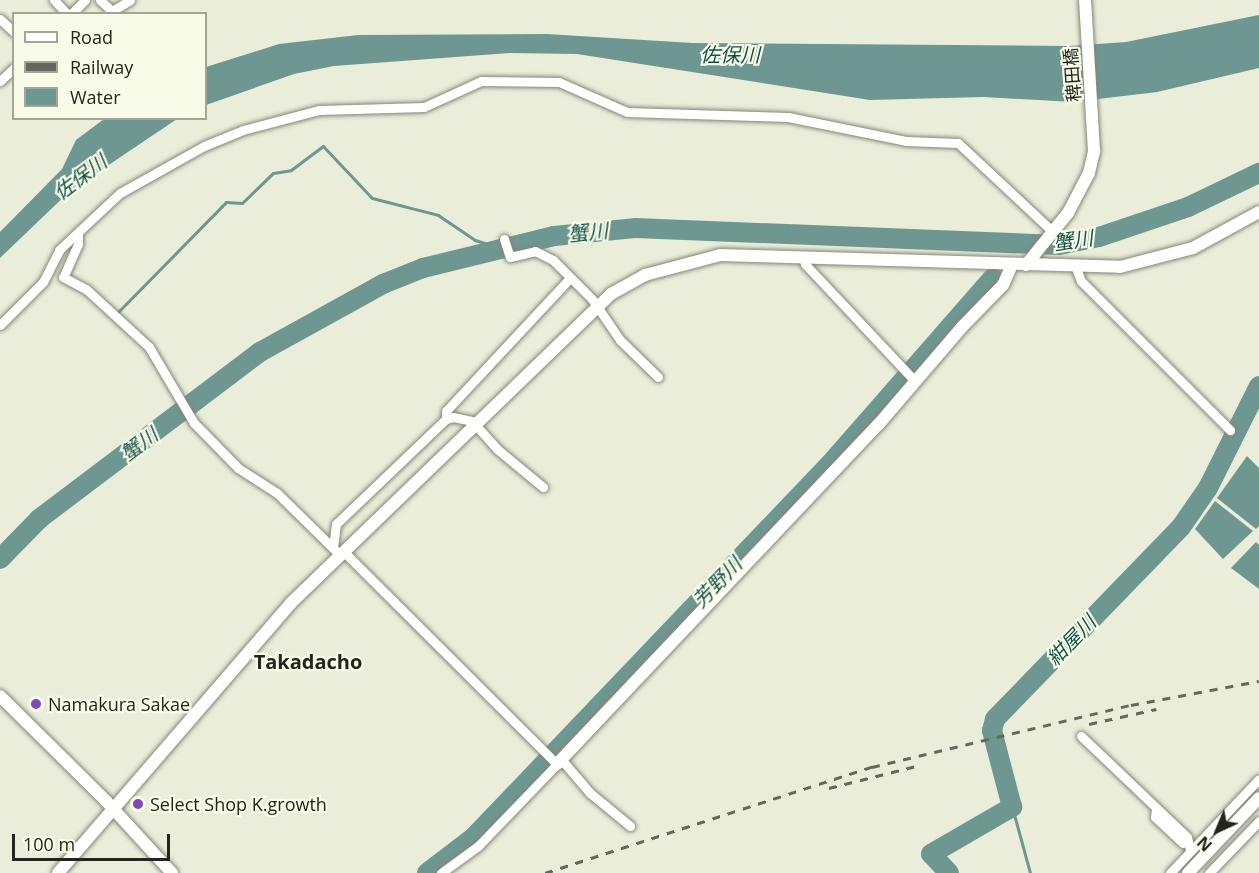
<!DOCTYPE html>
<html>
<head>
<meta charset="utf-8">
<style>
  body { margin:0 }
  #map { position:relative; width:1259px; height:873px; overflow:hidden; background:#eaedda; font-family:"Open Sans","Noto Sans JP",sans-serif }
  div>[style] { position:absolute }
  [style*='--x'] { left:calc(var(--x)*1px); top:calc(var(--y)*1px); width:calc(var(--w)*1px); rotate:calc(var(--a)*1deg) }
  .water>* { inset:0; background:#6e9791 }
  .stream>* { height:3px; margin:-1.5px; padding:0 1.5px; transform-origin:1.5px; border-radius:1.5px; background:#6e9791 }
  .river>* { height:20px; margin:-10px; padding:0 10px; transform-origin:10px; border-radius:10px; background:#6e9791 }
  .roads { filter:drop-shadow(0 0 2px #848775) drop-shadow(0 0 2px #848775) }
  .street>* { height:9px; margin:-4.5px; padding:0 4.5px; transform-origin:4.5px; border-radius:4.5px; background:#fff }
  .secondary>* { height:12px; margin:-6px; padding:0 6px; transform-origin:6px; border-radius:6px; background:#fff }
  .rail>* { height:3px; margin-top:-1.5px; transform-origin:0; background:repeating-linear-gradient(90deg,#64675b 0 8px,transparent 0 16px) }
  .dots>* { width:16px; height:16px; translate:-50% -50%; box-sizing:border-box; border:3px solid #f7fbe7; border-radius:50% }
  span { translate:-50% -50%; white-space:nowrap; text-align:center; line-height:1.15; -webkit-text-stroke:4.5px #f7fbe7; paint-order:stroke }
  .street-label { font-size:18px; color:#24261e }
  .poi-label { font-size:18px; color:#24261e }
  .left { translate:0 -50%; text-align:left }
  .water-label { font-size:20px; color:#14514a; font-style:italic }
  .neighbourhood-label { font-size:20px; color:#24261e; font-weight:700 }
  .legend { position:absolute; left:12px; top:12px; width:195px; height:108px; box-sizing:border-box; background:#f7fbe7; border:2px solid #a3a697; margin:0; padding:8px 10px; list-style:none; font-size:18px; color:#24261e }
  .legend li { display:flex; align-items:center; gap:12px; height:30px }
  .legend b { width:30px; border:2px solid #a3a697 }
  .north { position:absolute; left:1187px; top:801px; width:60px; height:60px; -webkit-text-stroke:4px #f7fbe7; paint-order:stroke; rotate:224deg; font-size:16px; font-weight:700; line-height:24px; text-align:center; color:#24261e }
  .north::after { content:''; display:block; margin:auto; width:21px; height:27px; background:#24261e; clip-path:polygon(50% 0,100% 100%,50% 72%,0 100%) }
  .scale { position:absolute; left:12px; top:834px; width:158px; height:27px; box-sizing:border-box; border:3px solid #24261e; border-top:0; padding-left:8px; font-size:18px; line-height:21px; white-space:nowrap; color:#24261e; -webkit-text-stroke:4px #f7fbe7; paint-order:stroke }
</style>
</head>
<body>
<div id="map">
  <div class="water">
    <i style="clip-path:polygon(1259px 15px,1259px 68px,1157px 92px,1073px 102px,984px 97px,870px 100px,577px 54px,510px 53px,334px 66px,294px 74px,206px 105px,206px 67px,279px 44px,358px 35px,547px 34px,692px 43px,1069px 46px,1126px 42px)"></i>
    <i style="clip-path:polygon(104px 119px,177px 119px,70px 191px,0 258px,0 232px,62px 169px,76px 140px)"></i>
    <i style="clip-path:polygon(1247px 456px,1259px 468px,1259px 526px,1256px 529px,1217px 498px)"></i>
    <i style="clip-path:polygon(1215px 501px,1253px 531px,1223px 559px,1195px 529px)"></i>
    <i style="clip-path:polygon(1256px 542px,1259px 545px,1259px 589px,1231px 568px)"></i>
  </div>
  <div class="stream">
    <i style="--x:118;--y:312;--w:154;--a:-45.5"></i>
    <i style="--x:226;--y:202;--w:16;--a:4"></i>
    <i style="--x:242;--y:203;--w:43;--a:-44.1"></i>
    <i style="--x:273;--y:173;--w:18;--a:-9"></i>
    <i style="--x:291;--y:170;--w:40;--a:-37"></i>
    <i style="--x:323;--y:146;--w:71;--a:46.7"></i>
    <i style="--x:372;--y:198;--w:68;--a:14.4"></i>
    <i style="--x:438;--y:215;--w:45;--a:34"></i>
    <i style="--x:475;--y:240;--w:22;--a:18"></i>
    <i style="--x:1012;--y:807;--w:68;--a:74.7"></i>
  </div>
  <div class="river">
    <i style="--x:0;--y:559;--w:56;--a:-45.7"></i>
    <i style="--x:39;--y:519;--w:277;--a:-37.1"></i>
    <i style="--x:260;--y:352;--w:141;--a:-28.9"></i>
    <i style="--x:383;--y:284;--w:43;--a:-21.8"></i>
    <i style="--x:423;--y:268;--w:135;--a:-13.7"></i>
    <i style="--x:554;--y:236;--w:81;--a:-5.6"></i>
    <i style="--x:635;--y:228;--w:424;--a:2.3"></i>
    <i style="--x:1059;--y:245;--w:41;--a:-11.3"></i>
    <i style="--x:1099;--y:237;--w:94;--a:-18.6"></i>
    <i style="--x:1188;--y:207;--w:79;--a:-25.6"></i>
    <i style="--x:427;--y:873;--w:59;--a:-37.5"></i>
    <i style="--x:474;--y:837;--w:516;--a:-46.34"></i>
    <i style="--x:830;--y:464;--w:247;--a:-48.8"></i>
    <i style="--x:949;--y:873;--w:26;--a:-133"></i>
    <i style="--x:931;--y:854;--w:94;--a:-30.1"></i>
    <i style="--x:1012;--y:807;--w:79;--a:-104.7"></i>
    <i style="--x:992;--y:731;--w:12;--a:-76"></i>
    <i style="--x:995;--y:719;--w:267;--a:-45.9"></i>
    <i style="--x:1181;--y:527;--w:47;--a:-55.3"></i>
    <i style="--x:1208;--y:488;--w:114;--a:-63.4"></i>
  </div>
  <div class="roads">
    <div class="street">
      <i style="--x:54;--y:0;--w:19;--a:47"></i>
      <i style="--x:100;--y:0;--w:16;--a:43"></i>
      <i style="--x:112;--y:11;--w:21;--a:-31"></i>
      <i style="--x:71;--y:14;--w:20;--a:-45"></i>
      <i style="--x:0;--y:19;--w:19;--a:43"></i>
      <i style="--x:0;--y:81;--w:19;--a:-43"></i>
      <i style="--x:78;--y:233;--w:11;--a:90"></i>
      <i style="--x:78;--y:244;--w:36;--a:114"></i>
      <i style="--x:63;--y:277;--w:26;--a:28"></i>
      <i style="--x:86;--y:289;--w:86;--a:42.6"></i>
      <i style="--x:149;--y:347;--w:88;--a:59.4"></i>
      <i style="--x:194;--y:423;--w:63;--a:45.6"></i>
      <i style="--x:238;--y:468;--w:46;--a:32.7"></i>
      <i style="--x:277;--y:493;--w:87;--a:44.5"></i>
      <i style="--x:504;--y:239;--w:19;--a:72"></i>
      <i style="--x:510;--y:257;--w:26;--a:-13"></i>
      <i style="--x:535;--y:251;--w:20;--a:27"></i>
      <i style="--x:553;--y:260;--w:55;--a:45"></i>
      <i style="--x:592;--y:299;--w:50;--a:55.7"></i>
      <i style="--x:620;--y:340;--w:53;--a:44.2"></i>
      <i style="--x:803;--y:256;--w:8;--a:76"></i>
      <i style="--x:805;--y:264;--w:161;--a:46.8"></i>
      <i style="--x:1076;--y:268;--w:14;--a:69"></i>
      <i style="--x:1081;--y:281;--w:211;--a:45"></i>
      <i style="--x:0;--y:325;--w:61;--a:-45"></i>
      <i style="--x:43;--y:282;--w:36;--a:-63"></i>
      <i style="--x:59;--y:250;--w:83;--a:-43.1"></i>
      <i style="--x:120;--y:193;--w:96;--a:-29.2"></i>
      <i style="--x:204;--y:146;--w:42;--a:-22.3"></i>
      <i style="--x:243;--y:130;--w:79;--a:-14.7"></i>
      <i style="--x:319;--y:110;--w:105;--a:-1.6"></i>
      <i style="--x:424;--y:107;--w:63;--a:-24.5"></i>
      <i style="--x:481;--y:81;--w:78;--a:0.7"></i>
      <i style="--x:559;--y:82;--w:74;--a:23.8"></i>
      <i style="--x:627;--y:112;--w:161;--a:1.8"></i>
      <i style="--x:788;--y:117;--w:120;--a:11.5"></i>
      <i style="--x:906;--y:141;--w:52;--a:2.2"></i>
      <i style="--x:958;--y:143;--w:129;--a:43.1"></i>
      <i style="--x:446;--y:419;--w:8;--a:-90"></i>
      <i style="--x:446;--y:411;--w:182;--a:-47"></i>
      <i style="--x:333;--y:548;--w:24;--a:-83"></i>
      <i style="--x:336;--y:524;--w:152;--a:-43.7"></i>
      <i style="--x:446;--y:419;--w:7;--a:-16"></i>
      <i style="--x:453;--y:417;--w:19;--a:12"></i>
      <i style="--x:472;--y:421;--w:38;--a:48"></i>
      <i style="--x:497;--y:449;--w:60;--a:39.6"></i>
      <i style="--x:343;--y:551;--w:302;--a:44.9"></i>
      <i style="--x:557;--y:764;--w:114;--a:133.9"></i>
      <i style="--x:478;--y:846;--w:46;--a:143.9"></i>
      <i style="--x:1081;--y:736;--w:146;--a:43.6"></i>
      <i style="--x:1187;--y:837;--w:13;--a:77"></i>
      <i style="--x:561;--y:759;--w:45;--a:49.5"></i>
      <i style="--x:590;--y:793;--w:52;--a:39.5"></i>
      <i style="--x:1156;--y:808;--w:9;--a:96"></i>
      <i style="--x:1155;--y:817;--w:38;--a:43"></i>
      <i style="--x:1170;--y:873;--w:129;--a:-46.6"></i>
      <i style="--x:1209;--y:873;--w:72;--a:-46.1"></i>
    </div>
    <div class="secondary">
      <i style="--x:1026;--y:265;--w:67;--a:-51.1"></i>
      <i style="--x:1068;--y:213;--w:45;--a:-62.3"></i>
      <i style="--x:1089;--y:173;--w:23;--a:-77"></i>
      <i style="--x:1094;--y:151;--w:151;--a:-93.4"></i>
      <i style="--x:0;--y:696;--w:149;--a:44.7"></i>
      <i style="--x:106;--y:801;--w:98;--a:47.5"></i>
      <i style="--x:557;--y:764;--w:467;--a:-46.6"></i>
      <i style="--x:878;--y:425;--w:128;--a:-49.4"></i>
      <i style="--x:961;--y:328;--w:60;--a:-45.7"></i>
      <i style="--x:1003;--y:285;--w:22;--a:-66"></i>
      <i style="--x:58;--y:873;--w:357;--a:-49.2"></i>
      <i style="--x:291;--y:603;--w:445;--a:-44"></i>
      <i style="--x:611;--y:294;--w:39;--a:-29"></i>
      <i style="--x:645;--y:275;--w:78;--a:-14.9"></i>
      <i style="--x:720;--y:255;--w:400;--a:1.7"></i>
      <i style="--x:1120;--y:267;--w:75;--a:-14.6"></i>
      <i style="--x:1193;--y:248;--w:75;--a:-28.6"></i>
      <i style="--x:1188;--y:873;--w:103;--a:-46.6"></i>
    </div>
  </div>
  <div class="rail">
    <i style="--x:1089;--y:724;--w:69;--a:-12.6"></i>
    <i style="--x:829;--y:788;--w:94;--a:-14.2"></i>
    <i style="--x:545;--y:873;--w:344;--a:-18"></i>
    <i style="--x:872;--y:767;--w:266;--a:-13.5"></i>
    <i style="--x:1131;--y:705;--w:130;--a:-10.6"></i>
  </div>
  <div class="dots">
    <i style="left:36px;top:704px;background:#7e48bf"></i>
    <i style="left:138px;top:804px;background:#7e48bf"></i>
  </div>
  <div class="street-label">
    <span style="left:1072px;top:75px;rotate:-94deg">稗田橋</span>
  </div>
  <div class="poi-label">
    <span class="left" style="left:48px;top:704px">Namakura Sakae</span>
    <span class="left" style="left:150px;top:804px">Select Shop K.growth</span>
  </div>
  <div class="water-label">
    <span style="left:730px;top:54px">佐保川</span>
    <span style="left:80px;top:177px;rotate:-37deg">佐保川</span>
    <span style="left:588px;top:232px;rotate:-6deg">蟹川</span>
    <span style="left:1073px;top:240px;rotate:-8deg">蟹川</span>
    <span style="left:139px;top:444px;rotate:-37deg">蟹川</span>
    <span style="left:717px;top:582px;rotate:-46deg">芳野川</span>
    <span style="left:1071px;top:640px;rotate:-46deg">紺屋川</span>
  </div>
  <div class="neighbourhood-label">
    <span style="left:308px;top:661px">Takadacho</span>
  </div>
  <ul class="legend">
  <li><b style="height:8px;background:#fff"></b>Road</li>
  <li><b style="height:8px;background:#64675b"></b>Railway</li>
  <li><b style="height:16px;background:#6e9791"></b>Water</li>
  </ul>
  <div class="north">N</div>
  <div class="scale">100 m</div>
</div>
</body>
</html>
